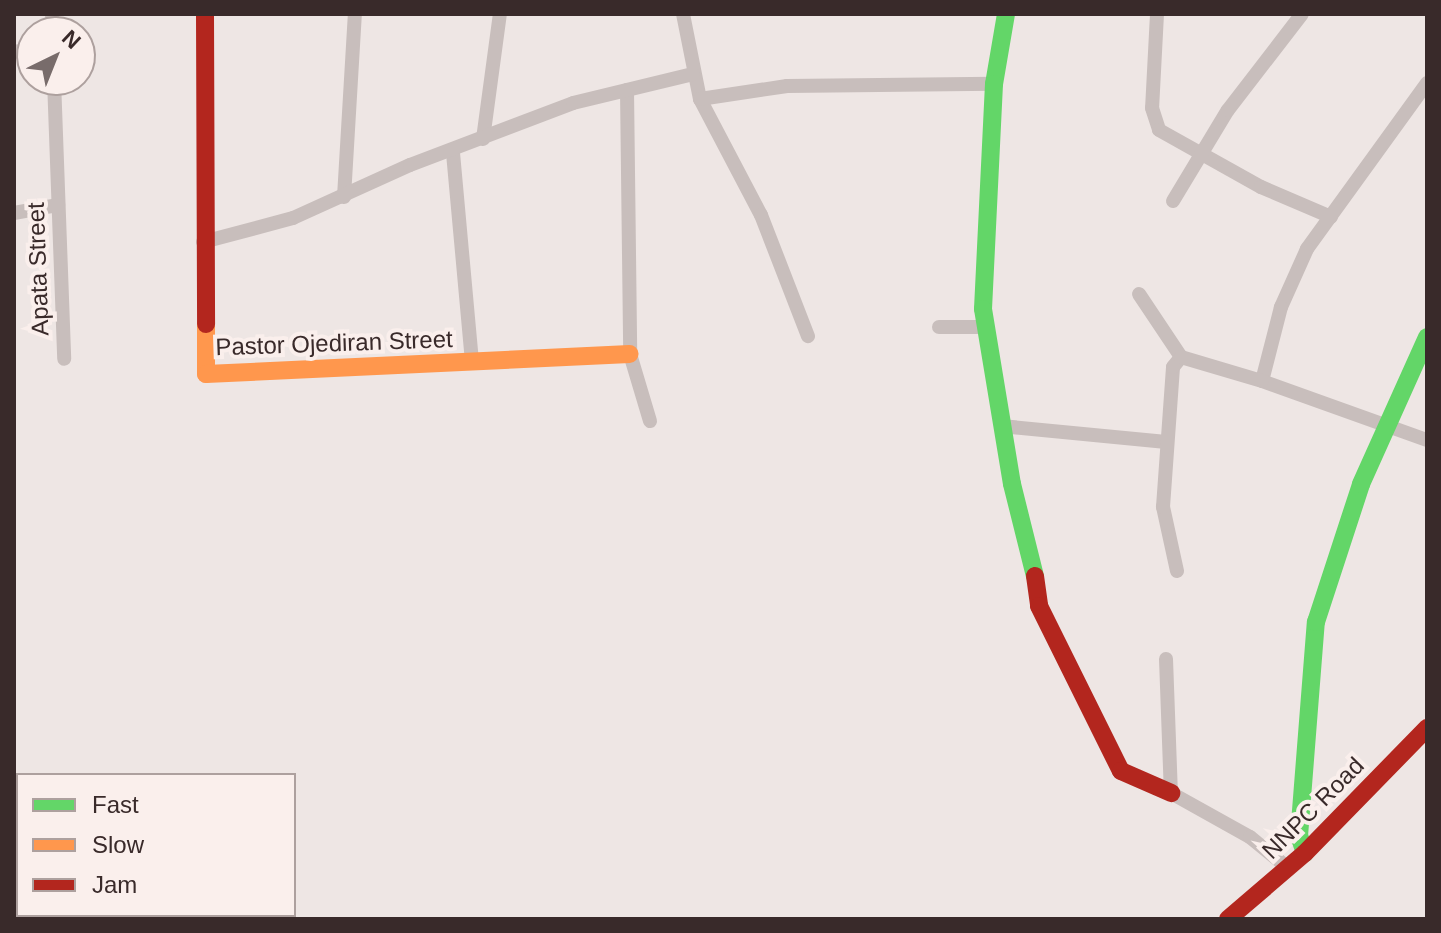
<!DOCTYPE html>
<html>
<head>
<meta charset="utf-8">
<style>
  body { margin:0 }
  #map { position:relative; width:1441px; height:933px; overflow:hidden; background:#eee6e4; font-family:Arial,sans-serif }
  div>[style] { position:absolute }
  [style*='--x'] { left:calc(var(--x)*1px); top:calc(var(--y)*1px); width:calc(var(--w)*1px); rotate:calc(var(--a)*1deg) }
  .street>* { height:14px; margin:-7px; padding:0 7px; transform-origin:7px; border-radius:7px; background:#c8bebc }
  .fast>* { height:18px; margin:-9px; padding:0 9px; transform-origin:9px; border-radius:9px; background:#63d668 }
  .slow>* { height:18px; margin:-9px; padding:0 9px; transform-origin:9px; border-radius:9px; background:#ff974d }
  .jam>* { height:18px; margin:-9px; padding:0 9px; transform-origin:9px; border-radius:9px; background:#b3261e }
  span { translate:-50% -50%; white-space:nowrap; text-align:center; line-height:1.15; -webkit-text-stroke:8px #faefec; paint-order:stroke }
  .street-label { font-size:24px; color:#392a2a }
  .frame { position:absolute; inset:0; border:16px solid #392a2a; pointer-events:none }
  .legend { position:absolute; left:16px; top:773px; width:280px; height:144px; box-sizing:border-box; background:#faefec; border:2px solid #ada09e; margin:0; padding:10px 14px; list-style:none; font-size:24px; color:#392a2a }
  .legend li { display:flex; align-items:center; gap:16px; height:40px }
  .legend b { width:40px; border:2px solid #ada09e }
  .north { position:absolute; left:16px; top:16px; width:80px; height:80px; box-sizing:border-box; background:#faefec; border:2px solid #ada09e; border-radius:50%; rotate:43deg; font-size:22px; font-weight:700; line-height:32px; text-align:center; color:#392a2a }
  .north::after { content:''; display:block; margin:auto; width:28px; height:36px; background:#786c6b; clip-path:polygon(50% 0,100% 100%,50% 72%,0 100%) }
</style>
</head>
<body>
<div id="map">
  <div class="street">
    <i style="--x:52;--y:14;--w:18;--a:87"></i>
    <i style="--x:683;--y:14;--w:87;--a:78.7"></i>
    <i style="--x:700;--y:99;--w:131;--a:62.3"></i>
    <i style="--x:761;--y:215;--w:130;--a:68.8"></i>
    <i style="--x:1157;--y:14;--w:94;--a:93"></i>
    <i style="--x:1152;--y:108;--w:23;--a:72"></i>
    <i style="--x:1159;--y:130;--w:117;--a:29.2"></i>
    <i style="--x:1261;--y:187;--w:76;--a:23.2"></i>
    <i style="--x:14;--y:52;--w:18;--a:-9"></i>
    <i style="--x:54;--y:80;--w:279;--a:87.9"></i>
    <i style="--x:1427;--y:83;--w:205;--a:125.9"></i>
    <i style="--x:1307;--y:249;--w:64;--a:114.1"></i>
    <i style="--x:1281;--y:307;--w:76;--a:104.4"></i>
    <i style="--x:1262;--y:381;--w:175;--a:19.7"></i>
    <i style="--x:627;--y:90;--w:264;--a:89.3"></i>
    <i style="--x:630;--y:354;--w:70;--a:73.4"></i>
    <i style="--x:700;--y:99;--w:88;--a:-8.5"></i>
    <i style="--x:787;--y:86;--w:207;--a:-0.6"></i>
    <i style="--x:483;--y:139;--w:126;--a:-82.3"></i>
    <i style="--x:453;--y:153;--w:210;--a:84.8"></i>
    <i style="--x:344;--y:197;--w:183;--a:-86.6"></i>
    <i style="--x:1173;--y:201;--w:106;--a:-58.9"></i>
    <i style="--x:1228;--y:110;--w:121;--a:-52.4"></i>
    <i style="--x:14;--y:213;--w:45;--a:-10.3"></i>
    <i style="--x:203;--y:242;--w:93;--a:-14.9"></i>
    <i style="--x:293;--y:218;--w:128;--a:-24.4"></i>
    <i style="--x:410;--y:165;--w:174;--a:-20.8"></i>
    <i style="--x:573;--y:103;--w:123;--a:-13.6"></i>
    <i style="--x:1139;--y:294;--w:76;--a:56.3"></i>
    <i style="--x:939;--y:327;--w:45;--a:0"></i>
    <i style="--x:1001;--y:426;--w:166;--a:5.5"></i>
    <i style="--x:1177;--y:571;--w:66;--a:-102.3"></i>
    <i style="--x:1163;--y:507;--w:140;--a:-85.9"></i>
    <i style="--x:1173;--y:367;--w:13;--a:-51"></i>
    <i style="--x:1181;--y:357;--w:84;--a:16.5"></i>
    <i style="--x:1166;--y:659;--w:134;--a:87.9"></i>
    <i style="--x:1171;--y:793;--w:90;--a:29.1"></i>
    <i style="--x:1250;--y:837;--w:49;--a:39.2"></i>
  </div>
  <div class="fast">
    <i style="--x:1006;--y:14;--w:71;--a:99.7"></i>
    <i style="--x:994;--y:84;--w:225;--a:92.8"></i>
    <i style="--x:983;--y:309;--w:177;--a:80.6"></i>
    <i style="--x:1012;--y:484;--w:95;--a:76"></i>
    <i style="--x:1305;--y:853;--w:18;--a:-109"></i>
    <i style="--x:1299;--y:836;--w:215;--a:-85.5"></i>
    <i style="--x:1316;--y:622;--w:145;--a:-71.9"></i>
    <i style="--x:1361;--y:484;--w:161;--a:-65.8"></i>
  </div>
  <div class="slow">
    <i style="--x:206;--y:324;--w:50;--a:90"></i>
    <i style="--x:206;--y:374;--w:424;--a:-2.7"></i>
  </div>
  <div class="jam">
    <i style="--x:205;--y:14;--w:310;--a:89.8"></i>
    <i style="--x:1035;--y:576;--w:30;--a:82"></i>
    <i style="--x:1039;--y:606;--w:184;--a:63.6"></i>
    <i style="--x:1121;--y:771;--w:55;--a:23.7"></i>
    <i style="--x:1228;--y:919;--w:101;--a:-40.6"></i>
    <i style="--x:1305;--y:853;--w:175;--a:-45.7"></i>
  </div>
  <div class="street-label">
    <span style="left:38px;top:269px;rotate:-92deg">Apata Street</span>
    <span style="left:334px;top:343px;rotate:-2deg">Pastor Ojediran Street</span>
    <span style="left:1313px;top:808px;rotate:-45deg">NNPC Road</span>
  </div>
  <div class="frame"></div>
  <ul class="legend">
  <li><b style="height:10px;background:#63d668"></b>Fast</li>
  <li><b style="height:10px;background:#ff974d"></b>Slow</li>
  <li><b style="height:10px;background:#b3261e"></b>Jam</li>
  </ul>
  <div class="north">N</div>
</div>
</body>
</html>
